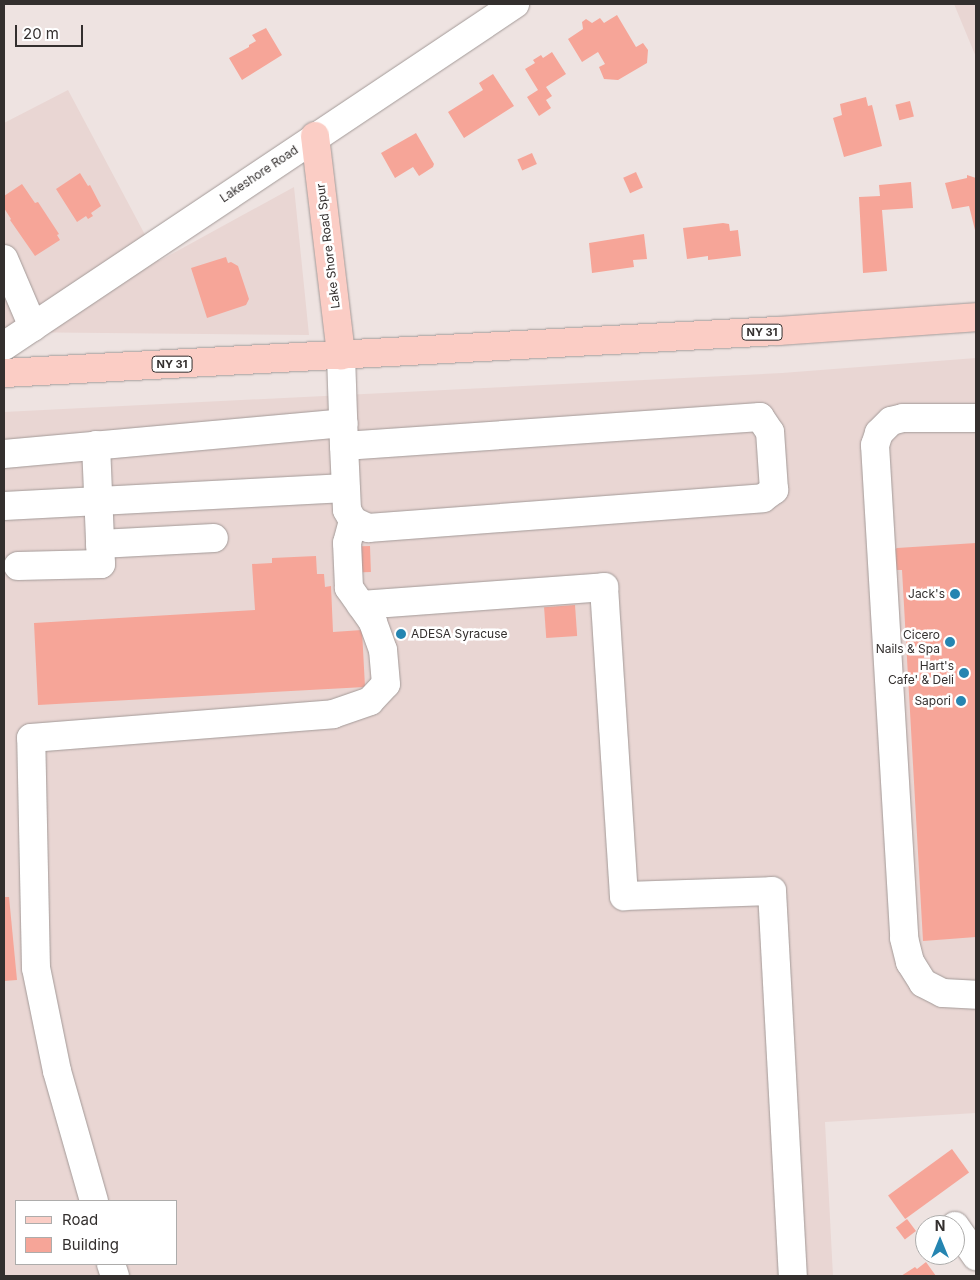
<!DOCTYPE html>
<html>
<head>
<meta charset="utf-8">
<style>
  body { margin:0 }
  #map { position:relative; width:980px; height:1280px; overflow:hidden; background:#eee3e1; font-family:Inter,sans-serif }
  div>[style] { position:absolute }
  [style*='--x'] { left:calc(var(--x)*1px); top:calc(var(--y)*1px); width:calc(var(--w)*1px); rotate:calc(var(--a)*1deg) }
  .built>* { inset:0; background:#e9d6d3 }
  .building>* { inset:0; background:#f6a598; transform-origin:0 0 }
  .roads { filter:drop-shadow(0 0 1px #a39a98) drop-shadow(0 0 1px #a39a98) }
  .minor>* { height:28px; margin:-14px; padding:0 14px; transform-origin:14px; border-radius:14px; background:#fff }
  .major>* { height:28px; margin:-14px; padding:0 14px; transform-origin:14px; border-radius:14px; background:#fbcdc5 }
  .dots>* { width:14px; height:14px; translate:-50% -50%; box-sizing:border-box; border:2px solid #fff; border-radius:50% }
  span { translate:-50% -50%; white-space:nowrap; text-align:center; line-height:1.15; -webkit-text-stroke:5px #fff; paint-order:stroke }
  .shield-label span { padding:1px 4px; background:#fff; border:1px solid; border-radius:4px; -webkit-text-stroke-width:0 }
  .shield-label { font-size:11px; color:#332f2e; font-weight:700 }
  .street-label { font-size:12px; color:#332f2e }
  .poi-label { font-size:12px; color:#332f2e }
  .right { translate:-100% -50%; text-align:right }
  .left { translate:0 -50%; text-align:left }
  .frame { position:absolute; inset:0; border:5px solid #332f2e; pointer-events:none }
  .legend { position:absolute; left:15px; top:1200px; width:162px; height:65px; box-sizing:border-box; background:#fff; border:1px solid #adacab; margin:0; padding:6px 9px; list-style:none; font-size:15px; color:#332f2e }
  .legend li { display:flex; align-items:center; gap:10px; height:25px }
  .legend b { width:25px; border:1px solid #adacab }
  .north { position:absolute; left:915px; top:1215px; width:50px; height:50px; box-sizing:border-box; background:#fff; border:1px solid #adacab; border-radius:50%; rotate:0deg; font-size:14px; font-weight:700; line-height:20px; text-align:center; color:#332f2e }
  .north::after { content:''; display:block; margin:auto; width:18px; height:22px; background:#2585b1; clip-path:polygon(50% 0,100% 100%,50% 72%,0 100%) }
  .scale { position:absolute; left:15px; top:25px; width:68px; height:22px; box-sizing:border-box; border:2px solid #332f2e; border-top:0; padding-left:6px; font-size:15px; line-height:18px; white-space:nowrap; color:#332f2e; -webkit-text-stroke:4px #fff; paint-order:stroke }
</style>
</head>
<body>
<div id="map">
  <div class="built">
    <i style="clip-path:polygon(954px 4px,976px 4px,976px 57px)"></i>
    <i style="clip-path:polygon(68px 90px,159px 261px,294px 187px,309px 335px,4px 332px,4px 123px)"></i>
    <i style="clip-path:polygon(evenodd,976px 358px,976px 1113px,825px 1122px,833px 1276px,4px 1276px,4px 412px,782px 373px,976px 358px,16px 1201px,176px 1201px,176px 1264px,16px 1264px,16px 1201px)"></i>
  </div>
  <div class="building">
    <i style="clip-path:polygon(617px 15px,636px 47px,643px 43px,648px 50px,647px 63px,618px 80px,604px 79px,599px 67px,605px 64px,598px 52px,582px 62px,568px 39px,583px 29px,582px 22px,586px 19px,592px 23px,600px 18px,604px 23px)"></i>
    <i style="clip-path:polygon(266px 28px,282px 55px,242px 80px,229px 58px,249px 47px,249px 45px,256px 41px,252px 35px)"></i>
    <i style="clip-path:polygon(552px 52px,566px 74px,546px 87px,552px 96px,546px 100px,551px 108px,539px 116px,527px 97px,538px 90px,525px 69px,535px 63px,533px 60px,541px 55px,543px 58px)"></i>
    <i style="clip-path:polygon(493px 74px,514px 106px,464px 138px,448px 112px,483px 90px,479px 83px)"></i>
    <i style="clip-path:polygon(866px 97px,868px 106px,872px 105px,882px 146px,844px 157px,833px 118px,842px 115px,840px 104px)"></i>
    <i style="left:910px;top:101px;width:16px;height:15px;rotate:76deg"></i>
    <i style="clip-path:polygon(416px 133px,434px 164px,433px 167px,419px 176px,413px 167px,395px 178px,381px 153px)"></i>
    <i style="left:532px;top:153px;width:12px;height:16px;rotate:66deg"></i>
    <i style="left:636px;top:172px;width:17px;height:14px;rotate:66deg"></i>
    <i style="clip-path:polygon(80px 173px,88px 186px,90px 185px,101px 206px,91px 213px,93px 216px,88px 219px,86px 216px,77px 222px,56px 189px)"></i>
    <i style="clip-path:polygon(967px 175px,976px 178px,976px 234px,969px 206px,952px 209px,945px 183px,967px 178px)"></i>
    <i style="clip-path:polygon(911px 182px,913px 208px,882px 210px,887px 271px,863px 273px,859px 197px,880px 196px,879px 185px)"></i>
    <i style="clip-path:polygon(22px 184px,35px 203px,38px 202px,59px 234px,57px 235px,60px 240px,35px 256px,10px 220px,11px 219px,4px 208px,4px 196px)"></i>
    <i style="clip-path:polygon(723px 223px,729px 224px,730px 231px,738px 230px,741px 256px,708px 260px,708px 256px,687px 259px,683px 228px)"></i>
    <i style="clip-path:polygon(644px 234px,647px 259px,633px 260px,634px 267px,592px 273px,589px 243px)"></i>
    <i style="clip-path:polygon(226px 257px,228px 263px,231px 262px,238px 266px,249px 299px,246px 305px,207px 318px,191px 268px)"></i>
    <i style="clip-path:polygon(976px 543px,976px 937px,923px 941px,902px 570px,891px 570px,894px 550px,897px 548px)"></i>
    <i style="left:370px;top:546px;width:26px;height:15px;rotate:88deg"></i>
    <i style="clip-path:polygon(316px 556px,317px 574px,324px 574px,325px 587px,331px 586px,333px 632px,362px 630px,365px 687px,38px 705px,34px 623px,255px 610px,252px 564px,272px 563px,272px 558px)"></i>
    <i style="left:575px;top:605px;width:31px;height:31px;rotate:86deg"></i>
    <i style="clip-path:polygon(4px 897px,9px 897px,17px 980px,4px 981px)"></i>
    <i style="left:952px;top:1149px;width:29px;height:79px;rotate:54deg"></i>
    <i style="left:907px;top:1219px;width:15px;height:14px;rotate:53deg"></i>
    <i style="clip-path:polygon(926px 1262px,936px 1276px,901px 1276px,915px 1267px,917px 1269px)"></i>
  </div>
  <div class="roads">
    <div class="minor">
      <i style="--x:4;--y:259;--w:74;--a:66.9"></i>
      <i style="--x:4;--y:346;--w:615;--a:-33.79"></i>
      <i style="--x:341;--y:355;--w:91;--a:88.1"></i>
      <i style="--x:344;--y:446;--w:64;--a:87.3"></i>
      <i style="--x:347;--y:510;--w:13;--a:61"></i>
      <i style="--x:353;--y:521;--w:17;--a:25"></i>
      <i style="--x:368;--y:528;--w:396;--a:-4.3"></i>
      <i style="--x:763;--y:498;--w:14;--a:-36"></i>
      <i style="--x:774;--y:490;--w:58;--a:-93.9"></i>
      <i style="--x:770;--y:432;--w:18;--a:-124"></i>
      <i style="--x:760;--y:417;--w:417;--a:176"></i>
      <i style="--x:976;--y:418;--w:73;--a:180"></i>
      <i style="--x:903;--y:418;--w:12;--a:166"></i>
      <i style="--x:891;--y:421;--w:17;--a:135"></i>
      <i style="--x:879;--y:433;--w:13;--a:108"></i>
      <i style="--x:875;--y:445;--w:494;--a:86.6"></i>
      <i style="--x:904;--y:938;--w:25;--a:76"></i>
      <i style="--x:910;--y:962;--w:25;--a:58"></i>
      <i style="--x:923;--y:983;--w:22;--a:27"></i>
      <i style="--x:943;--y:993;--w:33;--a:3"></i>
      <i style="--x:4;--y:454;--w:341;--a:-5.2"></i>
      <i style="--x:4;--y:506;--w:342;--a:-3"></i>
      <i style="--x:100;--y:544;--w:114;--a:-3"></i>
      <i style="--x:18;--y:566;--w:83;--a:-1.4"></i>
      <i style="--x:101;--y:564;--w:119;--a:-92.4"></i>
      <i style="--x:361;--y:605;--w:244;--a:-4.2"></i>
      <i style="--x:604;--y:587;--w:310;--a:86.3"></i>
      <i style="--x:624;--y:896;--w:148;--a:-1.9"></i>
      <i style="--x:772;--y:891;--w:386;--a:86.9"></i>
      <i style="--x:94;--y:1201;--w:135;--a:-105.9"></i>
      <i style="--x:57;--y:1071;--w:105;--a:-101.5"></i>
      <i style="--x:36;--y:968;--w:230;--a:-91.2"></i>
      <i style="--x:31;--y:738;--w:303;--a:-4.5"></i>
      <i style="--x:333;--y:714;--w:39;--a:-19"></i>
      <i style="--x:370;--y:701;--w:23;--a:-47"></i>
      <i style="--x:386;--y:684;--w:34;--a:-95"></i>
      <i style="--x:383;--y:650;--w:30;--a:-110"></i>
      <i style="--x:373;--y:622;--w:42;--a:-125.2"></i>
      <i style="--x:349;--y:588;--w:45;--a:-92.5"></i>
      <i style="--x:347;--y:543;--w:23;--a:-75"></i>
      <i style="--x:955;--y:1226;--w:37;--a:55"></i>
      <i style="--x:111;--y:1264;--w:13;--a:72"></i>
    </div>
    <div class="major">
      <i style="--x:315;--y:136;--w:221;--a:83.2"></i>
      <i style="--x:4;--y:373;--w:775;--a:-3.11"></i>
      <i style="--x:778;--y:331;--w:198;--a:-4"></i>
    </div>
  </div>
  <div class="dots">
    <i style="left:955px;top:594px;background:#2585b1"></i>
    <i style="left:401px;top:634px;background:#2585b1"></i>
    <i style="left:950px;top:642px;background:#2585b1"></i>
    <i style="left:964px;top:673px;background:#2585b1"></i>
    <i style="left:961px;top:701px;background:#2585b1"></i>
  </div>
  <div class="shield-label">
    <span style="left:762px;top:332px">NY 31</span>
    <span style="left:172px;top:364px">NY 31</span>
  </div>
  <div class="street-label">
    <span style="left:259px;top:174px;rotate:-34deg">Lakeshore Road</span>
    <span style="left:328px;top:246px;rotate:-97deg">Lake Shore Road Spur</span>
  </div>
  <div class="poi-label">
    <span class="right" style="left:945px;top:594px">Jack's</span>
    <span class="left" style="left:411px;top:634px">ADESA Syracuse</span>
    <span class="right" style="left:940px;top:642px">Cicero<br>Nails &amp; Spa</span>
    <span class="right" style="left:954px;top:673px">Hart's<br>Cafe' &amp; Deli</span>
    <span class="right" style="left:951px;top:701px">Sapori</span>
  </div>
  <div class="frame"></div>
  <ul class="legend">
  <li><b style="height:6px;background:#fbcdc5"></b>Road</li>
  <li><b style="height:14px;background:#f6a598"></b>Building</li>
  </ul>
  <div class="north">N</div>
  <div class="scale">20 m</div>
</div>
</body>
</html>
